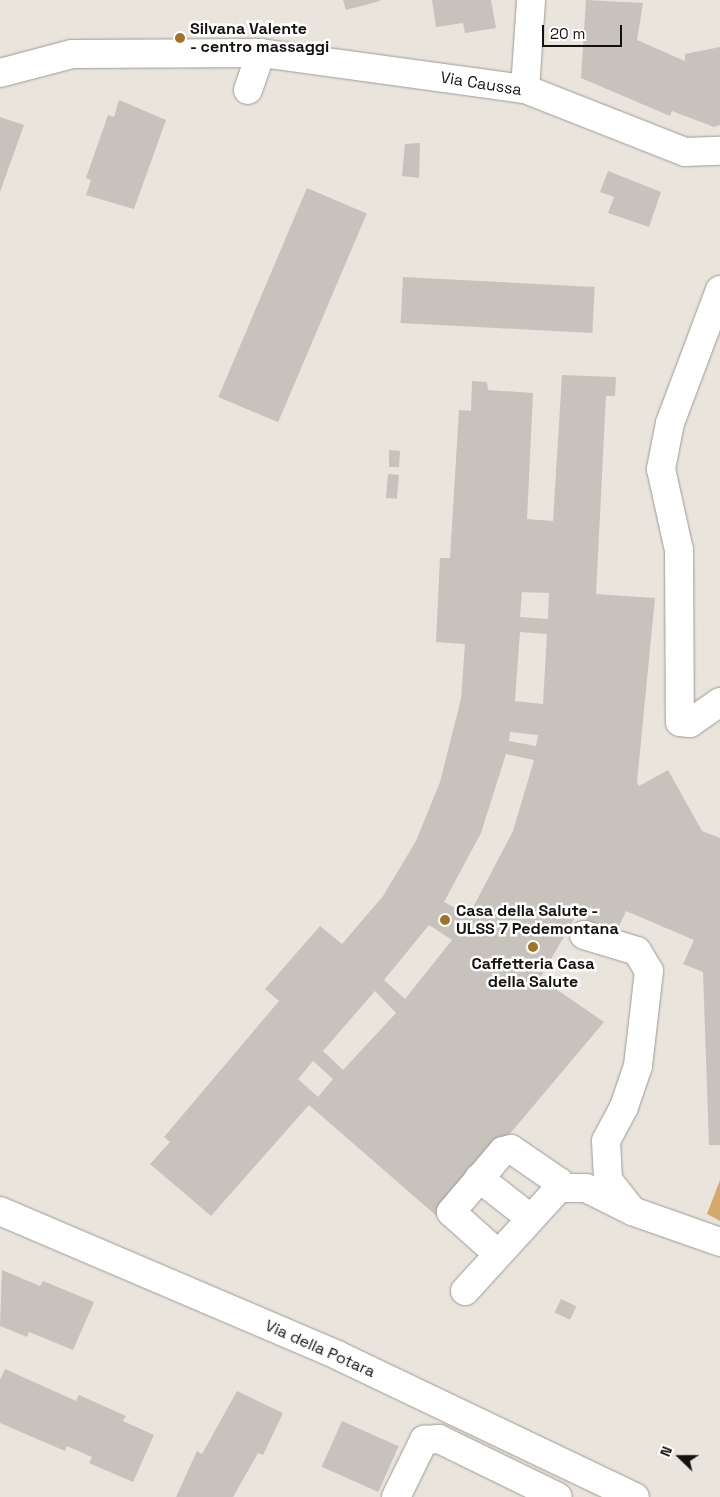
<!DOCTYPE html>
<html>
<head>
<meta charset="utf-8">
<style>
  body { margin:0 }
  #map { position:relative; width:720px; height:1497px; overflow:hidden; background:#e9e4dc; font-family:"Space Grotesk",sans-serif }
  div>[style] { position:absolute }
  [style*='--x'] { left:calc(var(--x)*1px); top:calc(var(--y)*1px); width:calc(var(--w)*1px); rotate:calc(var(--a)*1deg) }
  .green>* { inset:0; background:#d5a96b }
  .building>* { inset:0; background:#c7c2bb; transform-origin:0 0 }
  .roads { filter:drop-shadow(0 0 1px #9f9a93) drop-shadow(0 0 1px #9f9a93) }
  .minor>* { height:28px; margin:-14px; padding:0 14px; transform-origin:14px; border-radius:14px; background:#fff }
  .dots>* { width:14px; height:14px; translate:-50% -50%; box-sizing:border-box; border:2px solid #fff; border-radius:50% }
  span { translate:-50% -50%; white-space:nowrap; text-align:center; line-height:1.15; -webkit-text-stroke:5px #fff; paint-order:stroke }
  .poi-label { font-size:16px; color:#14120f; font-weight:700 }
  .left { translate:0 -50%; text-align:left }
  .street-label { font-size:16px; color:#14120f }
  .north { position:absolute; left:655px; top:1432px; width:50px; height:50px; -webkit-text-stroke:4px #fff; paint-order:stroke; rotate:292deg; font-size:14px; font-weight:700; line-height:20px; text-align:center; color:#14120f }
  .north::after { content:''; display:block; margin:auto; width:18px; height:22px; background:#14120f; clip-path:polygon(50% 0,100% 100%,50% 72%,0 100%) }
  .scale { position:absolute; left:542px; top:25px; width:80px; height:22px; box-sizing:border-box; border:2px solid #14120f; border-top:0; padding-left:6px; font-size:15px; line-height:18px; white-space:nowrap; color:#14120f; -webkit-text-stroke:4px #fff; paint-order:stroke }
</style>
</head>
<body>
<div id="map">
  <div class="green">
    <i style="clip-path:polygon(720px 1180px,720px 1221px,707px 1214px)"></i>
  </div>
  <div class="building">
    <i style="clip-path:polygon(343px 0,380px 0,380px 1px,346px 10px)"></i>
    <i style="clip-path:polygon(432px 0,491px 0,496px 28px,465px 33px,463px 23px,436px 27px)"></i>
    <i style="clip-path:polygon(586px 0,643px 3px,637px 40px,685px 61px,685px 54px,720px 47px,720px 125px,714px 127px,672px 111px,670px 116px,581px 78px)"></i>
    <i style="clip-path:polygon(119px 100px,166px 120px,134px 209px,86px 195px,91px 180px,86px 178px,108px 115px,114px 117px)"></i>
    <i style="clip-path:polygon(0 117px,24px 125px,0 192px)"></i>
    <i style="clip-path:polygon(420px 143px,419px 178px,402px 176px,405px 144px)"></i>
    <i style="clip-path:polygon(608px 171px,661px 192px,649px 227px,608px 213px,614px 197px,600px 192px)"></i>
    <i style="left:307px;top:188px;width:65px;height:227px;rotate:23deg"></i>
    <i style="left:403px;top:277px;width:192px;height:46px;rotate:3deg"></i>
    <i style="clip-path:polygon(evenodd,562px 375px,616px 377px,615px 396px,606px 396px,596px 594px,655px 598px,637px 782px,639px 786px,668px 770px,702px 831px,720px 838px,720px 1145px,709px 1145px,703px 972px,683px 964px,694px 940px,626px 911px,614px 938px,584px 925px,592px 906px,576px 916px,540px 978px,604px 1022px,439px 1218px,309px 1105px,211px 1216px,150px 1164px,170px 1142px,164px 1137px,279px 1001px,265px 989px,320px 926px,342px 944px,383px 896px,416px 841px,440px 782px,461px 699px,465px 644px,436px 642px,440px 558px,450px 558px,459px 410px,471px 411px,472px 381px,487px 382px,488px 390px,533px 393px,527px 519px,553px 521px,562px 375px,522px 592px,549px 593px,548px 619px,520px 617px,522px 592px,562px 375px,520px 632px,547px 634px,543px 704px,515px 701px,520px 632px,562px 375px,510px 732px,538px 735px,536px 746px,509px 741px,510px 732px,562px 375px,506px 754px,534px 760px,513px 831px,469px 915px,444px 902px,481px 833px,506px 754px,562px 375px,429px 925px,452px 940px,405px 999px,384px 980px,429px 925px,562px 375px,375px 991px,396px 1013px,343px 1070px,323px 1051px,375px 991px,562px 375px,313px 1061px,333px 1079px,318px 1097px,298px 1079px,313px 1061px)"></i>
    <i style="clip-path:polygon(389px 450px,400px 451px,399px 467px,389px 467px)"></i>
    <i style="left:388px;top:474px;width:11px;height:24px;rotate:5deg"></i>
    <i style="clip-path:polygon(2px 1270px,40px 1286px,43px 1281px,94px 1302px,73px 1350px,29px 1332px,27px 1337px,0 1326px)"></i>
    <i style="left:561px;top:1299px;width:17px;height:15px;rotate:25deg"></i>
    <i style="clip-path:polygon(5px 1369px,76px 1401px,79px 1395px,126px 1416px,123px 1421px,154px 1435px,133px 1482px,89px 1463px,92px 1457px,67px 1446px,65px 1451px,0 1423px,0 1380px)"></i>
    <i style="clip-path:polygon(237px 1391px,283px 1413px,263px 1455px,258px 1453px,233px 1497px,176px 1497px,197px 1451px,202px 1454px)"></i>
    <i style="left:342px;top:1421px;width:62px;height:50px;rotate:24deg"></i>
  </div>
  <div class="roads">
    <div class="minor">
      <i style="--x:0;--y:73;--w:74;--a:-14.8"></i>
      <i style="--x:72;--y:54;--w:189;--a:-0.3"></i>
      <i style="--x:261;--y:53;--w:266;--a:7.8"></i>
      <i style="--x:525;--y:89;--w:172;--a:21.5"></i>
      <i style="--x:685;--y:152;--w:35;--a:-2"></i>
      <i style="--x:525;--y:89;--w:89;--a:-86.1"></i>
      <i style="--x:248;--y:90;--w:39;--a:-71"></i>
      <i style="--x:720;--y:290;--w:142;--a:110.6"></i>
      <i style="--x:670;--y:423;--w:47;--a:101.1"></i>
      <i style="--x:661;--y:469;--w:83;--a:77.5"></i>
      <i style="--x:679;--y:550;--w:172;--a:89.7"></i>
      <i style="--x:680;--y:722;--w:10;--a:6"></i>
      <i style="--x:690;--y:723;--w:37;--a:-35"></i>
      <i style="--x:584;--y:935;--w:55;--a:16.8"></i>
      <i style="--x:637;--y:951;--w:23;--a:59"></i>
      <i style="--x:649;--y:971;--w:96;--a:96.6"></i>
      <i style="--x:638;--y:1066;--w:43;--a:108.9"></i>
      <i style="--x:624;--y:1107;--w:38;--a:118"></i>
      <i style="--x:606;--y:1141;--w:39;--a:87"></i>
      <i style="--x:608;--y:1180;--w:39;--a:52"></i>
      <i style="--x:479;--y:1178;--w:65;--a:38.1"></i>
      <i style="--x:0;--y:1211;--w:366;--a:23.1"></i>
      <i style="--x:337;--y:1355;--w:330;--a:25.5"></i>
      <i style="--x:498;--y:1254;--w:63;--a:-138.2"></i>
      <i style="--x:451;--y:1212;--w:80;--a:-49.6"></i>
      <i style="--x:503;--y:1151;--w:8;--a:-14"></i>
      <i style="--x:511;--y:1149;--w:58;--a:34.5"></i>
      <i style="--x:559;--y:1182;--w:6;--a:90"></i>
      <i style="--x:465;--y:1291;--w:139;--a:-47.6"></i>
      <i style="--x:559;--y:1188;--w:27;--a:0"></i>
      <i style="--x:586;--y:1188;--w:51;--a:26.6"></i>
      <i style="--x:632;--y:1211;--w:93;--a:19.4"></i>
      <i style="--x:396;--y:1497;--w:64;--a:-63.8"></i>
      <i style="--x:424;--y:1440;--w:15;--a:-4"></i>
      <i style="--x:439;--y:1439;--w:132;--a:26"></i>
    </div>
  </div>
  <div class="dots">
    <i style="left:180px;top:38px;background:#a27226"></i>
    <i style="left:445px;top:920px;background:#a27226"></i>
    <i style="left:533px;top:947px;background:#a27226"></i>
  </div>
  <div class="poi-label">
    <span class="left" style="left:190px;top:38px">Silvana Valente<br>- centro massaggi</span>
    <span class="left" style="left:456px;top:920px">Casa della Salute -<br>ULSS 7 Pedemontana</span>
    <span style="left:533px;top:973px">Caffetteria Casa<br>della Salute</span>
  </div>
  <div class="street-label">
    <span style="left:481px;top:84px;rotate:9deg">Via Caussa</span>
    <span style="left:320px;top:1349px;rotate:24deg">Via della Potara</span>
  </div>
  <div class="north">N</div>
  <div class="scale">20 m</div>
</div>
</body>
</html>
